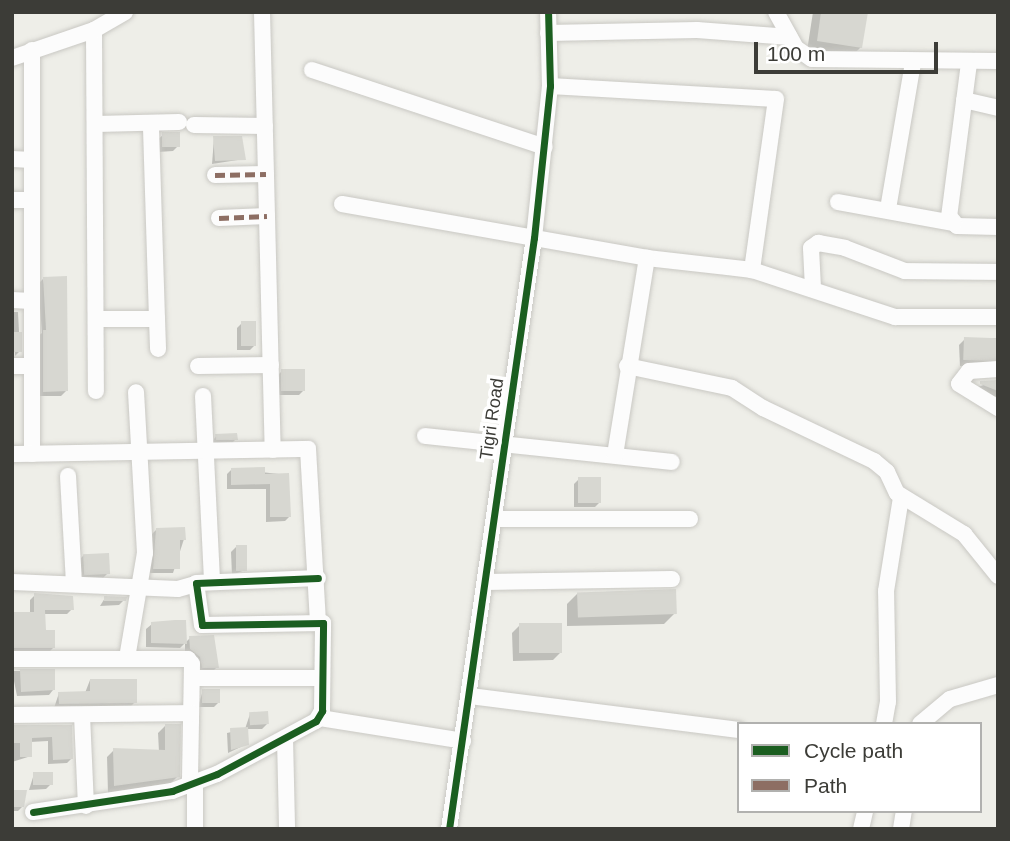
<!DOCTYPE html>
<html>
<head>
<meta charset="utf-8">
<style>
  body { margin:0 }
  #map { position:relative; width:1010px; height:841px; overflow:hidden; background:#eeeee8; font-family:Arial,sans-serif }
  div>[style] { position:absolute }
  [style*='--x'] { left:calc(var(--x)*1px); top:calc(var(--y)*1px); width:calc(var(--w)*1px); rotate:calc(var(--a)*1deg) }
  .shadow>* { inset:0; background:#0003 }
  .building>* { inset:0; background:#d7d7d1; transform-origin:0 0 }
  .roads { filter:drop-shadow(0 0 2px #c9c8c3) drop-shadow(0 0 2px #c9c8c3) }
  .minor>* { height:16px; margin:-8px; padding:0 8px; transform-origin:8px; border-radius:8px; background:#fcfcfc }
  .quiet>* { height:5px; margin-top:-2.5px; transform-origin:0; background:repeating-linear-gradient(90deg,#8d6e63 0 10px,transparent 0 15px) }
  .cycleway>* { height:7px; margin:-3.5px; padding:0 3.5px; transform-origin:3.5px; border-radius:3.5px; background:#1b5e20 }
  span { translate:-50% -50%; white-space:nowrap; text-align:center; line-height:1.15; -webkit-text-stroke:7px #fff; paint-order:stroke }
  .street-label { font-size:18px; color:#3c3c37 }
  .frame { position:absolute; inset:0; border:14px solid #3c3c37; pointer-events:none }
  .legend { position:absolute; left:737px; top:722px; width:245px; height:91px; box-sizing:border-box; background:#fff; border:2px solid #b1b1af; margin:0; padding:9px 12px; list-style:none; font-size:21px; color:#3c3c37 }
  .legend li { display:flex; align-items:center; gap:14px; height:35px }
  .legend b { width:35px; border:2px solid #b1b1af }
  .scale { position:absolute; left:754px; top:42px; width:184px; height:32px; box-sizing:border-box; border:4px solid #3c3c37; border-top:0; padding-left:9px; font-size:21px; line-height:24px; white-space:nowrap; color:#3c3c37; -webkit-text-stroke:5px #fff; paint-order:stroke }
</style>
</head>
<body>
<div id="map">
  <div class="shadow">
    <i style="clip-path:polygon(813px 12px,866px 12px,861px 47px,850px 58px,807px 51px)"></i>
    <i style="clip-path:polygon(163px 135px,178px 146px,173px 151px,158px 152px,157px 140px)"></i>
    <i style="clip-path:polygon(214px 138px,244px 159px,212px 164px)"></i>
    <i style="clip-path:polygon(43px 279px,66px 391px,61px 396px,38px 396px,38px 336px,42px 333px,38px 284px)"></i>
    <i style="clip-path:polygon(12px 312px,18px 312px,20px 351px,15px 356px)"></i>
    <i style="clip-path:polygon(242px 323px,255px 345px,250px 350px,237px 350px,237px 328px)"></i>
    <i style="clip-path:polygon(998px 338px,998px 367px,960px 366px,959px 345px,965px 339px)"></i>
    <i style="clip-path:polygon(282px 371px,304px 390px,299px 395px,278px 395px,277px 376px)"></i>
    <i style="clip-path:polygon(998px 380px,998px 396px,989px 397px,975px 388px)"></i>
    <i style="clip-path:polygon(216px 436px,236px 439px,231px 444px,211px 444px)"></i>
    <i style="clip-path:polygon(232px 469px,288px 475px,290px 516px,285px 521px,266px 522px,266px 489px,227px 489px,227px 474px)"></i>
    <i style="clip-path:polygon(579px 479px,600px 502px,595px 507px,574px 507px,574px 484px)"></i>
    <i style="clip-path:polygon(157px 529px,184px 539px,173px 573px,149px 573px,152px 534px)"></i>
    <i style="clip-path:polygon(236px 547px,245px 570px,232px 575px,231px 552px)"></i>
    <i style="clip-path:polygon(84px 555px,108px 573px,103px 578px,80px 579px,79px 560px)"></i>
    <i style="clip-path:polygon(578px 593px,675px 613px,664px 624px,567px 626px,567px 604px)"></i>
    <i style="clip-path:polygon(35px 595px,72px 609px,67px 614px,44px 614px,44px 632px,53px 648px,48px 653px,12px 653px,12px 614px,30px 614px,30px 600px)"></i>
    <i style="clip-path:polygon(105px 598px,124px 600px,119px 605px,100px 606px)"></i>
    <i style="clip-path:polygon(152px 624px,185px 643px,190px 638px,217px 667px,212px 672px,198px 672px,185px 654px,185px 643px,180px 648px,146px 647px,146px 629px)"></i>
    <i style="clip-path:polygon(520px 625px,561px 652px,553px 660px,513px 661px,512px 633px)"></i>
    <i style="clip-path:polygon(12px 671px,53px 671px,53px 690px,49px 695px,17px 696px)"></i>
    <i style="clip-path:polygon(90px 680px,135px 702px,130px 707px,54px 708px,59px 693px,85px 693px)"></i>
    <i style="clip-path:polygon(203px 690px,219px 702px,214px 707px,198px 707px)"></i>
    <i style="clip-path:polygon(250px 714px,267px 724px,262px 729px,246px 729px,247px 744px,228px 753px,227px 733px,245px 729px)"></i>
    <i style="clip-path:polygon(165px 726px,178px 776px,171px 783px,108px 793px,107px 757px,114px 750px,159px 752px,158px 733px)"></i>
    <i style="clip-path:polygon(12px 727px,70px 727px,72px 758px,67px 763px,48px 764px,48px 741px,30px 742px,31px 756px,12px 762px)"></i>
    <i style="clip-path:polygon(34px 774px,51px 784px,46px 789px,29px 790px)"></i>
    <i style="clip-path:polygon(12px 792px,23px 806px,18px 811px,12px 811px)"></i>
  </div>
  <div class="building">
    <i style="clip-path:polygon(821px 12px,868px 12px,862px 48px,817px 41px)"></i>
    <i style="left:180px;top:132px;width:15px;height:18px;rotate:90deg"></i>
    <i style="clip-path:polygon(213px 136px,242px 136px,246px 160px,215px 161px)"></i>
    <i style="clip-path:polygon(67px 276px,68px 391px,43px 392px,43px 330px,46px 330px,43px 277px)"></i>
    <i style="left:241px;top:321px;width:15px;height:25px"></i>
    <i style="left:22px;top:332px;width:20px;height:10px;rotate:90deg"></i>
    <i style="left:964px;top:337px;width:34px;height:23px;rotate:2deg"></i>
    <i style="left:281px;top:369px;width:24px;height:22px"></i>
    <i style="clip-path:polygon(998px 380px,998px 391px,980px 384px,980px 381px)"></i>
    <i style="clip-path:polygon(237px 433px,238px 440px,216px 440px,215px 434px)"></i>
    <i style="clip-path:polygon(265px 467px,265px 474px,289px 473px,291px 517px,270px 517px,270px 484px,231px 485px,231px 468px)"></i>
    <i style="left:578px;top:477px;width:23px;height:26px"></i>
    <i style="clip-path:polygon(185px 527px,186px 540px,180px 540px,180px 569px,153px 569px,156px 528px)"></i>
    <i style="left:236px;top:545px;width:11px;height:26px"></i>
    <i style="left:109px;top:553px;width:21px;height:26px;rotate:87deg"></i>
    <i style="left:676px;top:589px;width:25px;height:99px;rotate:88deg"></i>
    <i style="clip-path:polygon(34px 593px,73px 596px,74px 610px,45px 610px,46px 630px,55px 630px,55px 648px,12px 648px,12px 612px,34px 612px)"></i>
    <i style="clip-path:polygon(104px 596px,127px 597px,126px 601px,104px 601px)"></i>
    <i style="clip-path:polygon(175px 620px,186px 620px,187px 644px,151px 643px,151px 622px)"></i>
    <i style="left:519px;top:623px;width:43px;height:30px"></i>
    <i style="clip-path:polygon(214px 635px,219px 668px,202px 668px,200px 657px,190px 649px,189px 636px)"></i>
    <i style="clip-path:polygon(12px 669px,55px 669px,55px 690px,21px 692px,20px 670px)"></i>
    <i style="clip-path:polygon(90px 679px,137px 679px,137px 703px,59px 704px,58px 692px,90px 691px)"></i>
    <i style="left:202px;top:689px;width:18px;height:14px"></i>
    <i style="left:268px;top:711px;width:13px;height:19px;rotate:86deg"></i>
    <i style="clip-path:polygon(165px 724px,181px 724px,180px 777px,114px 786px,113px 748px,165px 750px)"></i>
    <i style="clip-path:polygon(12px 725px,72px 725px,73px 759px,53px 760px,52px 737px,32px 738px,32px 757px,20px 757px,20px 743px,12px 743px)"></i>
    <i style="clip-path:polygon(248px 727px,249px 745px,231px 750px,230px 728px)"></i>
    <i style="left:33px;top:772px;width:20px;height:13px"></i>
    <i style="clip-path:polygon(12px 790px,27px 790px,24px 807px,12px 807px)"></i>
  </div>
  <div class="roads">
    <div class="minor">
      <i style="--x:262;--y:12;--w:438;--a:88.6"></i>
      <i style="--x:776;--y:12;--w:41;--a:60.9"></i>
      <i style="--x:796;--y:48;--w:19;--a:35"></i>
      <i style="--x:812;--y:59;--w:186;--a:0.6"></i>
      <i style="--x:94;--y:30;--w:361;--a:89.7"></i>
      <i style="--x:548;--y:33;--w:149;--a:-1.2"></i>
      <i style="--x:697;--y:30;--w:93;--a:4.3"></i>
      <i style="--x:32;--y:50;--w:404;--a:90"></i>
      <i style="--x:12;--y:58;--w:87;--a:-18.9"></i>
      <i style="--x:94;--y:30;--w:36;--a:-30"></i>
      <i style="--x:969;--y:63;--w:154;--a:97.4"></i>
      <i style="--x:949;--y:216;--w:13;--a:51"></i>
      <i style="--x:957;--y:226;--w:41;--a:1.4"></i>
      <i style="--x:312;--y:70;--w:245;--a:18.3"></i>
      <i style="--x:550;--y:86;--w:226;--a:3.3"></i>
      <i style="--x:776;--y:99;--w:173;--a:98"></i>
      <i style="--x:964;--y:100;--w:35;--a:13"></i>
      <i style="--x:96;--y:124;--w:83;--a:-1.4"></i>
      <i style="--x:194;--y:125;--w:71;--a:0.8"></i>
      <i style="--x:12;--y:159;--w:20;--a:3"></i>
      <i style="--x:215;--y:175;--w:51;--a:-1.1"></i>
      <i style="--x:12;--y:200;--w:20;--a:0"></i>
      <i style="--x:838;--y:202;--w:118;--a:10.3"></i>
      <i style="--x:342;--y:204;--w:310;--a:10"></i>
      <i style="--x:647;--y:258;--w:106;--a:6.5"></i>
      <i style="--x:752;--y:270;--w:151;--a:18.2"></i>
      <i style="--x:895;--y:317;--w:103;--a:0"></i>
      <i style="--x:888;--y:209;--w:149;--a:-80.3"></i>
      <i style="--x:219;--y:218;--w:48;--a:-2.4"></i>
      <i style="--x:813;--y:288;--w:40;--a:-92.9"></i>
      <i style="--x:811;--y:248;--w:9;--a:-36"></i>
      <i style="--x:818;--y:243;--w:27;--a:10"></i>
      <i style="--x:845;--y:248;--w:64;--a:21"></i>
      <i style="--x:905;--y:271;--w:93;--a:0.6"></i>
      <i style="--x:12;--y:300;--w:19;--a:3"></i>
      <i style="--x:96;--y:319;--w:61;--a:0"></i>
      <i style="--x:157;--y:319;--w:196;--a:-91.8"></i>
      <i style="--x:157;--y:319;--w:30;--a:88"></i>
      <i style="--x:12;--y:366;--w:20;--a:0"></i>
      <i style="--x:198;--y:366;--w:73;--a:-0.8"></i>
      <i style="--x:627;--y:366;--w:107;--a:11.8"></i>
      <i style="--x:732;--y:388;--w:37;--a:33"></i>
      <i style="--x:763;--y:408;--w:123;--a:25.5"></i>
      <i style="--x:874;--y:461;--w:17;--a:40"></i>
      <i style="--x:887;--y:472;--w:23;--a:65"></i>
      <i style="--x:897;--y:493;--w:79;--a:31.5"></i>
      <i style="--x:964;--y:534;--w:54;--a:51"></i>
      <i style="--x:998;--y:369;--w:29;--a:176"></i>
      <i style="--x:969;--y:371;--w:16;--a:128"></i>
      <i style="--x:959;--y:384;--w:46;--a:31.6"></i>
      <i style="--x:203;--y:396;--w:183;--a:87.2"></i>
      <i style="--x:425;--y:436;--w:248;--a:6"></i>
      <i style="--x:12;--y:454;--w:296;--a:-1"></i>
      <i style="--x:308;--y:449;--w:174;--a:86.7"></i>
      <i style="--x:615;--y:455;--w:200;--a:-80.8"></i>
      <i style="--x:68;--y:476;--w:106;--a:86.8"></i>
      <i style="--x:494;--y:519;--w:196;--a:0"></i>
      <i style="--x:12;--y:582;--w:166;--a:2.4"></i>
      <i style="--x:178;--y:589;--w:19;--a:-16"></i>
      <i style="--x:486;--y:582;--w:186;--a:-0.9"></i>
      <i style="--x:127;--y:658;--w:107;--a:-80.3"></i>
      <i style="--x:145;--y:553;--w:161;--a:-93.2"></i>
      <i style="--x:12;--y:659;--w:176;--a:0"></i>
      <i style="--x:188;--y:659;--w:6;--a:51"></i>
      <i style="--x:192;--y:664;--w:120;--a:91"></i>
      <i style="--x:192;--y:678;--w:129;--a:0"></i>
      <i style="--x:470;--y:696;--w:271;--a:7.2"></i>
      <i style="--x:12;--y:715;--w:179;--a:-0.6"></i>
      <i style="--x:82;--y:715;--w:91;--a:87.5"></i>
      <i style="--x:320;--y:718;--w:145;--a:9.1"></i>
      <i style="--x:884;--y:724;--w:22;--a:-80"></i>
      <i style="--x:888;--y:702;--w:111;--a:-91"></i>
      <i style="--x:886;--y:591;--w:95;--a:-80.9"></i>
      <i style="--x:920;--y:724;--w:39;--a:-40"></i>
      <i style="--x:950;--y:699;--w:50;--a:-16.3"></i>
      <i style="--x:285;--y:738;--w:91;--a:88.7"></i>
      <i style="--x:33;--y:812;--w:141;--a:-8.6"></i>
      <i style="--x:172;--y:791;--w:48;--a:-20.7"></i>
      <i style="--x:217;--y:774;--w:112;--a:-28.2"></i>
      <i style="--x:316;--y:721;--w:12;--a:-59"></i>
      <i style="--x:322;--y:711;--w:88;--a:-89.3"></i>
      <i style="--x:323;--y:623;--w:121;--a:179.1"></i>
      <i style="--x:202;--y:625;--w:42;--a:-98.1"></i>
      <i style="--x:196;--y:583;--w:122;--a:-2.3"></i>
      <i style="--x:195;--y:829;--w:47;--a:-90"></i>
      <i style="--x:449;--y:829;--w:597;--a:-81.82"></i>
      <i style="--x:534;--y:238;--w:153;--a:-84"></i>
      <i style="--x:550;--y:86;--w:74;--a:-91.5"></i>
      <i style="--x:861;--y:829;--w:18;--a:-77"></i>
      <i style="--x:901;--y:829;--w:18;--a:-81"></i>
    </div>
  </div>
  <div class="quiet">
    <i style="--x:215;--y:175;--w:51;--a:-1.1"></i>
    <i style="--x:219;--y:218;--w:48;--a:-2.4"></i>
  </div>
  <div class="cycleway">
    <i style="--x:33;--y:812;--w:141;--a:-8.6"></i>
    <i style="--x:172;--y:791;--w:48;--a:-20.7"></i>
    <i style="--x:217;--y:774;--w:112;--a:-28.2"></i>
    <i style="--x:316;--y:721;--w:12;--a:-59"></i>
    <i style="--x:322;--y:711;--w:88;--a:-89.3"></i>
    <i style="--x:323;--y:623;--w:121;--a:179.1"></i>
    <i style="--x:202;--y:625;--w:42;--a:-98.1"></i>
    <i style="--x:196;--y:583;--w:122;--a:-2.3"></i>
    <i style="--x:449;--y:829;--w:597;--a:-81.82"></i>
    <i style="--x:534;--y:238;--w:153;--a:-84"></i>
    <i style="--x:550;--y:86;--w:74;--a:-91.5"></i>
  </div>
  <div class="street-label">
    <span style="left:492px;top:419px;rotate:-82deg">Tigri Road</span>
  </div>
  <div class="frame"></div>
  <ul class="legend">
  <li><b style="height:9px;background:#1b5e20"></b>Cycle path</li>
  <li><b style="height:9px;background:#8d6e63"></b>Path</li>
  </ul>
  <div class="scale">100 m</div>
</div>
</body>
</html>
